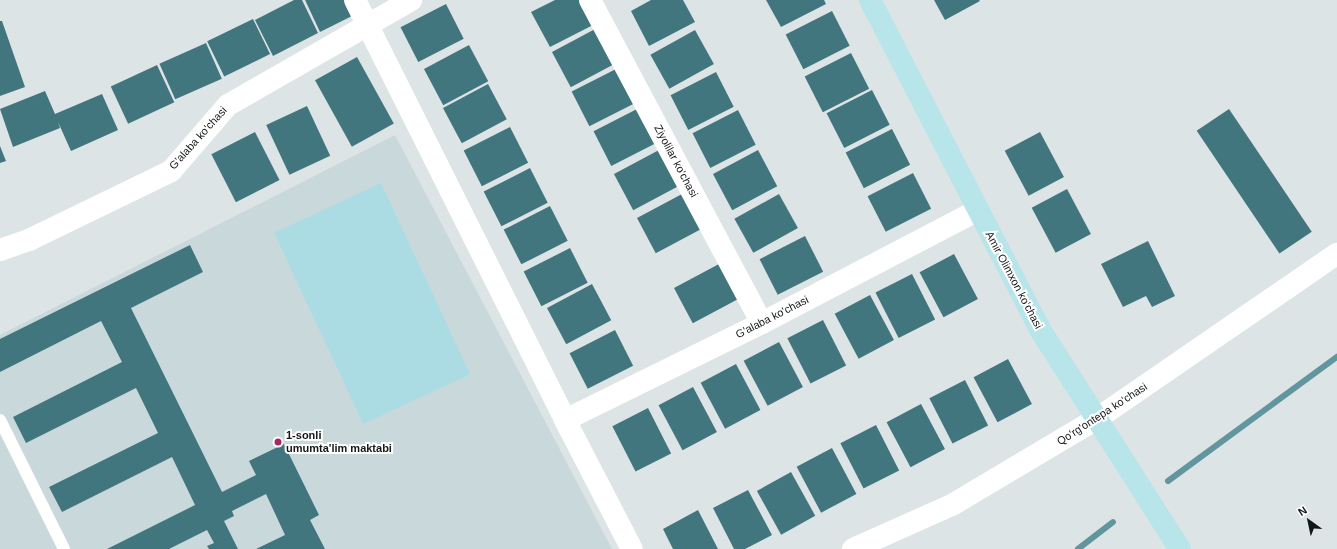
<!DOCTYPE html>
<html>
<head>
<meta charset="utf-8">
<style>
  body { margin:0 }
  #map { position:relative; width:1337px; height:549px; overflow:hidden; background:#dde4e5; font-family:Arial,sans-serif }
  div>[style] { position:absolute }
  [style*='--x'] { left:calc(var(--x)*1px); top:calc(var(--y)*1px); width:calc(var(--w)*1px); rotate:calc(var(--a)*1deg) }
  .built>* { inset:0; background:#c9d9db }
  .green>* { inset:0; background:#acdce3; transform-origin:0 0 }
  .stream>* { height:6px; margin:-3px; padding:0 3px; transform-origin:3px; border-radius:3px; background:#62969e }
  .building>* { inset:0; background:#42767e; transform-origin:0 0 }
  .lane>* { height:12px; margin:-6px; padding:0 6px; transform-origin:6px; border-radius:6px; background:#fff }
  .street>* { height:22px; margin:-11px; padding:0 11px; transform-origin:11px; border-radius:11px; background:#fff }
  .secondary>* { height:22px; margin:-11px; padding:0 11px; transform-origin:11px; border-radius:11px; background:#b8e5e9 }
  .dots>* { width:11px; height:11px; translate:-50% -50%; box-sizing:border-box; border:2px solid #fff; border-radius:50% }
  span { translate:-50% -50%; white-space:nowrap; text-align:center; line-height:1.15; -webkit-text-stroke:4px #fff; paint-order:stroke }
  .street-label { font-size:11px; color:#141717 }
  .poi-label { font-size:11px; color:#141717; font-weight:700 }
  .left { translate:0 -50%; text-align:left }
  .north { position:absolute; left:1289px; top:501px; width:40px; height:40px; -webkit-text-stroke:3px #fff; paint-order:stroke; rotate:327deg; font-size:11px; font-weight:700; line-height:16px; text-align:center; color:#141717 }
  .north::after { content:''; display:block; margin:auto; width:14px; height:18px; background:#141717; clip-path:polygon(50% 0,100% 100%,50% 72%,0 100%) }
</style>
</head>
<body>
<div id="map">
  <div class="built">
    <i style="clip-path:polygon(395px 135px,612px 549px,0 549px,0 335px)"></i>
  </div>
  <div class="green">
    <i style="left:381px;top:183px;width:211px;height:118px;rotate:65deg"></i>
  </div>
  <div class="stream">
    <i style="--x:1168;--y:481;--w:210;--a:-36.3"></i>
    <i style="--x:1078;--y:549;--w:44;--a:-37.6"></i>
  </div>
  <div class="building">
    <i style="clip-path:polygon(294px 0,302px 0,318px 33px,273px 56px,255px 20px)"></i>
    <i style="clip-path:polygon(305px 0,349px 0,356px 14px,320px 32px)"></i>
    <i style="clip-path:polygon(555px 0,583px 0,595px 24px,550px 47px,531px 12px)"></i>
    <i style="clip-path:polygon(651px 0,683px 0,695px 22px,649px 46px,631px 11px)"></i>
    <i style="clip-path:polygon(766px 0,824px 0,826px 4px,781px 27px)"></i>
    <i style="clip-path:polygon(934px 0,979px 0,980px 1px,945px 20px)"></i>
    <i style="left:446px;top:4px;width:39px;height:51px;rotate:63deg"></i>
    <i style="left:832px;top:11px;width:39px;height:52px;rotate:63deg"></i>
    <i style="left:253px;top:19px;width:39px;height:51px;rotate:64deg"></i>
    <i style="clip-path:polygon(0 21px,2px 21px,25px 87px,0 96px)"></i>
    <i style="left:597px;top:28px;width:40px;height:51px;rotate:62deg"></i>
    <i style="left:695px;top:30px;width:39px;height:51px;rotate:61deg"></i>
    <i style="left:206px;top:43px;width:39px;height:51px;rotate:66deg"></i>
    <i style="left:469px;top:45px;width:41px;height:51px;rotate:62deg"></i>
    <i style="left:851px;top:53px;width:40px;height:52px;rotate:63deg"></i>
    <i style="left:357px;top:57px;width:76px;height:48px;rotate:61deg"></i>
    <i style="left:157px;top:65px;width:41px;height:51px;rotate:65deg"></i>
    <i style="left:618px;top:68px;width:39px;height:52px;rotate:63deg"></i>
    <i style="left:716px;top:72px;width:39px;height:51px;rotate:63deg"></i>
    <i style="left:488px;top:84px;width:40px;height:51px;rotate:62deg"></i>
    <i style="left:872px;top:90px;width:39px;height:51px;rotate:63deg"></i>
    <i style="clip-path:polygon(45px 91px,55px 114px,102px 94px,118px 130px,71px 151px,58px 122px,60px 128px,13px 147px,0 109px)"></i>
    <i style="left:307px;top:106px;width:55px;height:45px;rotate:65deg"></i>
    <i style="left:639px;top:108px;width:39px;height:51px;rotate:63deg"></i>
    <i style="left:1229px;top:109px;width:148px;height:39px;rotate:56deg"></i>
    <i style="left:738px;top:110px;width:39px;height:51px;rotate:63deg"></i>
    <i style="left:510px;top:127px;width:40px;height:52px;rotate:63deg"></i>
    <i style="left:892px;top:129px;width:40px;height:52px;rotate:63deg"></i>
    <i style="left:255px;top:132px;width:54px;height:49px;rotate:63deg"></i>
    <i style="left:1040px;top:132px;width:51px;height:40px;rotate:62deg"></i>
    <i style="clip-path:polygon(0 146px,6px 161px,0 163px)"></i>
    <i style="left:659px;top:150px;width:41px;height:51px;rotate:62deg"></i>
    <i style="left:758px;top:150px;width:41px;height:51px;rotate:62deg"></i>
    <i style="left:530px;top:168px;width:39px;height:52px;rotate:63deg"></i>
    <i style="left:913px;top:173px;width:40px;height:51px;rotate:63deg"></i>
    <i style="left:1067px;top:189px;width:51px;height:40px;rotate:62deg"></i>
    <i style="left:682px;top:194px;width:40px;height:51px;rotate:62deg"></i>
    <i style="left:779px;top:194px;width:39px;height:51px;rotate:61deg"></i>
    <i style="left:550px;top:206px;width:39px;height:52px;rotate:63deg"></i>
    <i style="left:805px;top:236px;width:40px;height:51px;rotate:63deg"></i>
    <i style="clip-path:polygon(1148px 241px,1175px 296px,1152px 307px,1146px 296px,1123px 307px,1101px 264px)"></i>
    <i style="clip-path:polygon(190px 245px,203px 272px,131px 308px,222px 492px,256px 475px,249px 461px,284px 444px,319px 515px,310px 520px,325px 549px,256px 549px,285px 535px,266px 494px,232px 511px,234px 516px,224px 521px,238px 549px,209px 549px,207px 546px,214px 543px,207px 530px,169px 549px,107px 549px,195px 505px,172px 457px,62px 512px,49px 487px,158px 433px,136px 388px,26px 443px,13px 417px,122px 362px,101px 321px,0 372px,0 339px)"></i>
    <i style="left:570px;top:248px;width:39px;height:52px;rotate:63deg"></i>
    <i style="left:954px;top:254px;width:51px;height:39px;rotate:62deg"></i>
    <i style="left:719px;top:264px;width:40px;height:51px;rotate:62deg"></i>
    <i style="left:912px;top:274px;width:51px;height:41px;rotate:63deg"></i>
    <i style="left:592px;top:284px;width:41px;height:51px;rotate:62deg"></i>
    <i style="left:870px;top:295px;width:51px;height:40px;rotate:62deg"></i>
    <i style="left:823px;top:320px;width:51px;height:40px;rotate:63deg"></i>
    <i style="left:615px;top:330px;width:40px;height:51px;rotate:63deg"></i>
    <i style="left:779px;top:342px;width:51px;height:40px;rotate:62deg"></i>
    <i style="left:1008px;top:359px;width:51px;height:39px;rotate:62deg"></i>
    <i style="left:736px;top:364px;width:52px;height:40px;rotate:62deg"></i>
    <i style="left:965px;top:380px;width:51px;height:40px;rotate:63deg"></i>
    <i style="left:693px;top:387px;width:51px;height:39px;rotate:62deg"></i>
    <i style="left:921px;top:404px;width:51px;height:39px;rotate:62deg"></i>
    <i style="left:648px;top:408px;width:51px;height:40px;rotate:63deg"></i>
    <i style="left:876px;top:425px;width:51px;height:40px;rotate:63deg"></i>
    <i style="left:832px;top:448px;width:52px;height:40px;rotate:62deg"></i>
    <i style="left:791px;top:472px;width:50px;height:39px;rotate:61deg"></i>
    <i style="clip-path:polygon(748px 490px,772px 535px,745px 549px,734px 549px,713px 508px)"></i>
    <i style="clip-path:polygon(698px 510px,718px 549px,673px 549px,663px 529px)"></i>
  </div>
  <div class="lane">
    <i style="--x:0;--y:420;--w:144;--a:63.6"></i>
  </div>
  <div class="street">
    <i style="--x:355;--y:0;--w:470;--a:63.4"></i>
    <i style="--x:565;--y:420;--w:145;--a:62.6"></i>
    <i style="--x:590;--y:0;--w:366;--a:62"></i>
    <i style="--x:0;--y:250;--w:31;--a:-19"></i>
    <i style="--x:29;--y:240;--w:158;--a:-25.9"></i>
    <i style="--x:171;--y:171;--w:87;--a:-49.2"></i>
    <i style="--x:228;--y:105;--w:211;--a:-29.8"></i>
    <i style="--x:565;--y:420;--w:220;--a:-26.2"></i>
    <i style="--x:762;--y:323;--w:244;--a:-27.6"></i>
    <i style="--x:853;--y:549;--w:108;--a:-24"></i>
    <i style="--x:952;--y:505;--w:170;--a:-30.8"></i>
    <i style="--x:1098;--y:418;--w:290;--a:-34.5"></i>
  </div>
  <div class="secondary">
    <i style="--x:870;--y:0;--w:369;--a:62.7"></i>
    <i style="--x:1039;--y:328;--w:262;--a:57.5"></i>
  </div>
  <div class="dots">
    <i style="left:278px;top:442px;background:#ad2466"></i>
  </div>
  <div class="street-label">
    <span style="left:198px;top:138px;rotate:-48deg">G'alaba ko'chasi</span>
    <span style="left:676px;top:161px;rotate:62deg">Ziyolilar ko'chasi</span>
    <span style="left:1014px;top:280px;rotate:62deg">Amir Olimxon ko'chasi</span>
    <span style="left:772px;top:317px;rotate:-27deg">G'alaba ko'chasi</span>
    <span style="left:1102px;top:414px;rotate:-33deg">Qo'rg'ontepa ko'chasi</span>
  </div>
  <div class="poi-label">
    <span class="left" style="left:286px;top:442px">1-sonli<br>umumta'lim maktabi</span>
  </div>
  <div class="north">N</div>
</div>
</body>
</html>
